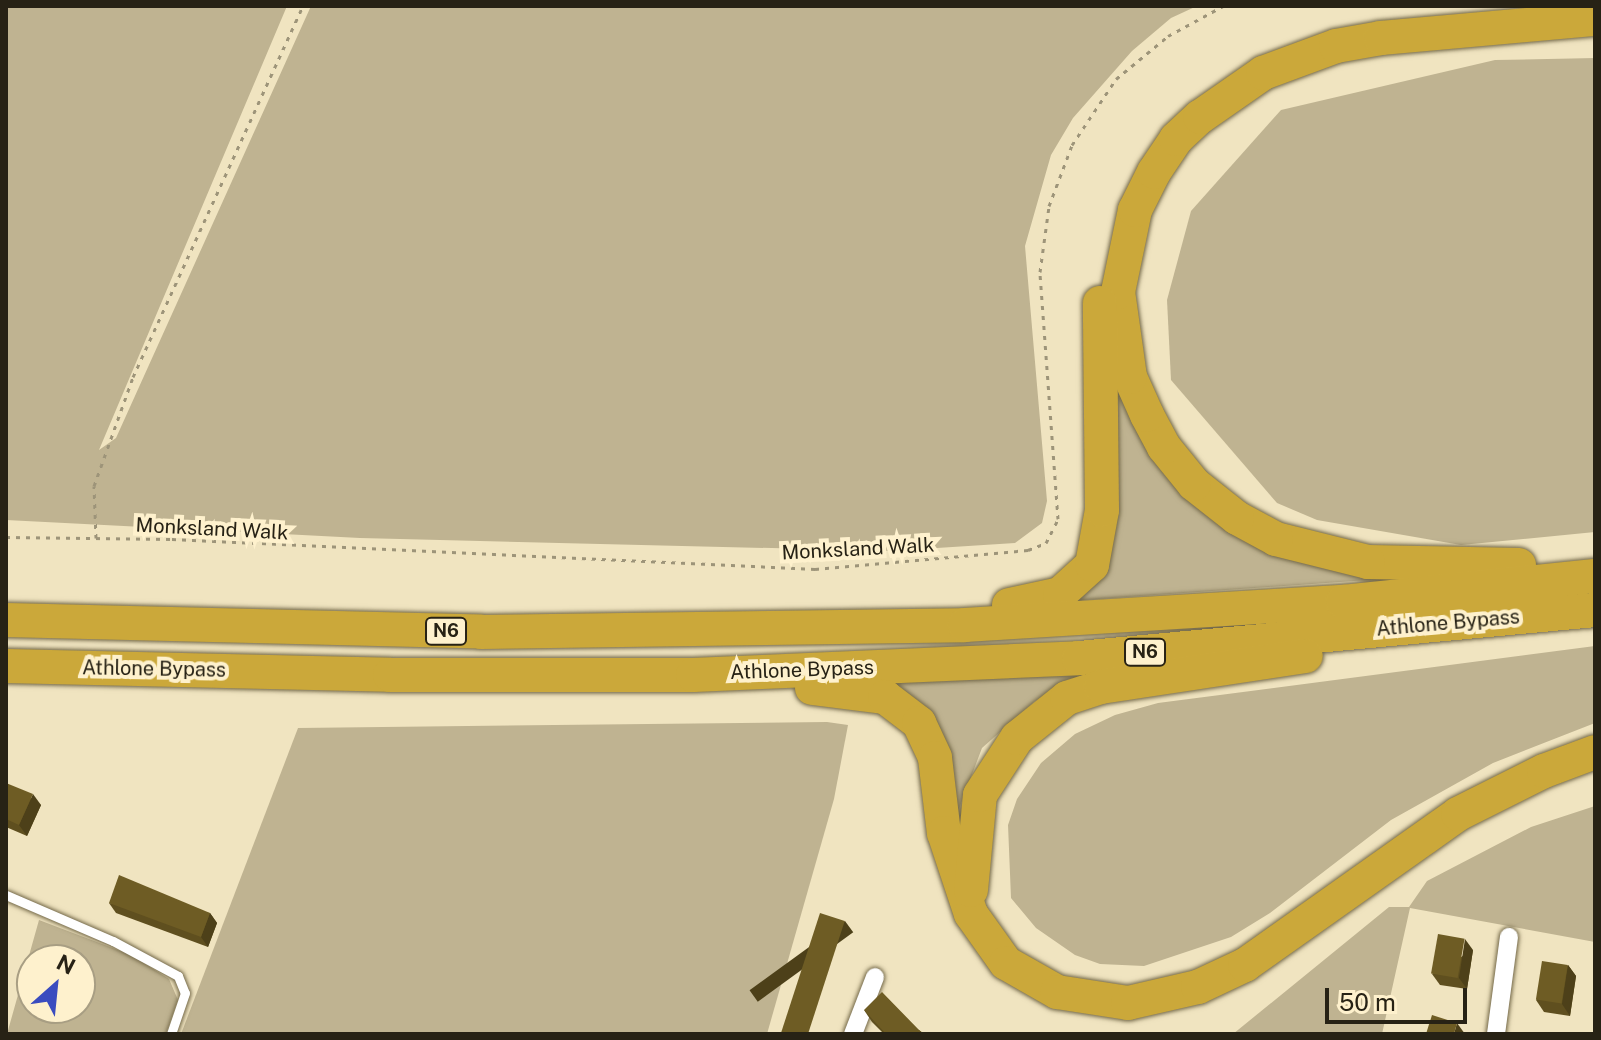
<!DOCTYPE html>
<html>
<head>
<meta charset="utf-8">
<style>
  body { margin:0 }
  #map { position:relative; width:1601px; height:1040px; overflow:hidden; background:#f0e4c0; font-family:"Public Sans",sans-serif }
  div>[style] { position:absolute }
  [style*='--x'] { left:calc(var(--x)*1px); top:calc(var(--y)*1px); width:calc(var(--w)*1px); rotate:calc(var(--a)*1deg) }
  .green>* { inset:0; background:#bfb391 }
  .path>* { height:3px; margin-top:-1.5px; transform-origin:0; background:repeating-linear-gradient(90deg,#9d9479 0 4px,transparent 0 10px) }
  .roads { filter:drop-shadow(0 0 2px #746949) drop-shadow(0 0 2px #746949) }
  .lane>* { height:9px; margin:-4.5px; padding:0 4.5px; transform-origin:4.5px; border-radius:4.5px; background:#fff }
  .street>* { height:18px; margin:-9px; padding:0 9px; transform-origin:9px; border-radius:9px; background:#fff }
  .highway>* { height:34px; margin:-17px; padding:0 17px; transform-origin:17px; border-radius:17px; background:#cba83a }
  .wall>* { inset:0; background:#5f4f1f }
  .shaded-wall>* { inset:0; background:#4d4019; transform-origin:0 0 }
  .building>* { inset:0; background:#6e5c24; transform-origin:0 0 }
  span { translate:-50% -50%; white-space:nowrap; text-align:center; line-height:1.15; -webkit-text-stroke:8px #fef1cd; paint-order:stroke }
  .shield-label span { padding:2px 6px; background:#fef1cd; border:2px solid; border-radius:6px; -webkit-text-stroke-width:0 }
  .shield-label { font-size:18px; color:#272215; font-weight:700 }
  .street-label { font-size:20px; color:#272215 }
  .frame { position:absolute; inset:0; border:8px solid #272215; pointer-events:none }
  .north { position:absolute; left:16px; top:944px; width:80px; height:80px; box-sizing:border-box; background:#fef1cd; border:2px solid #a89e83; border-radius:50%; rotate:27deg; font-size:22px; font-weight:700; line-height:32px; text-align:center; color:#272215 }
  .north::after { content:''; display:block; margin:auto; width:28px; height:36px; background:#3a4cbf; clip-path:polygon(50% 0,100% 100%,50% 72%,0 100%) }
  .scale { position:absolute; left:1325px; top:988px; width:142px; height:36px; box-sizing:border-box; border:4px solid #272215; border-top:0; padding-left:10px; font-size:24px; line-height:28px; white-space:nowrap; color:#272215; -webkit-text-stroke:6px #fef1cd; paint-order:stroke }
</style>
</head>
<body>
<div id="map">
  <div class="green">
    <i style="clip-path:polygon(6px 6px,287px 6px,99px 450px,116px 438px,311px 6px,1197px 6px,1171px 18px,1132px 51px,1073px 118px,1051px 155px,1025px 246px,1047px 501px,1042px 523px,1015px 543px,890px 551px,360px 538px,6px 520px)"></i>
    <i style="clip-path:polygon(1595px 58px,1595px 532px,1461px 545px,1317px 520px,1277px 503px,1171px 380px,1167px 300px,1191px 211px,1281px 110px,1495px 60px)"></i>
    <i style="clip-path:polygon(1107px 335px,1160px 465px,1396px 578px,1070px 601px,1076px 592px)"></i>
    <i style="clip-path:polygon(1595px 646px,1595px 723px,1493px 763px,1391px 820px,1270px 913px,1231px 937px,1144px 966px,1100px 964px,1075px 955px,1036px 928px,1011px 898px,1008px 825px,1017px 799px,1041px 763px,1075px 734px,1115px 715px,1158px 703px)"></i>
    <i style="clip-path:polygon(1094px 672px,1035px 701px,982px 748px,954px 822px,887px 683px)"></i>
    <i style="clip-path:polygon(827px 722px,848px 725px,834px 799px,767px 1034px,181px 1034px,298px 728px)"></i>
    <i style="clip-path:polygon(1595px 806px,1595px 942px,1410px 908px,1382px 1034px,1233px 1034px,1389px 907px,1409px 907px,1427px 881px,1531px 827px)"></i>
    <i style="clip-path:polygon(evenodd,39px 920px,131px 955px,169px 979px,178px 1000px,166px 1034px,7px 1034px,39px 920px,32px 960px,80px 960px,80px 1008px,32px 1008px,32px 960px)"></i>
  </div>
  <div class="path">
    <i style="--x:6;--y:537;--w:166;--a:0.7"></i>
    <i style="--x:172;--y:539;--w:644;--a:2.67"></i>
    <i style="--x:815;--y:569;--w:214;--a:-5.1"></i>
    <i style="--x:1028;--y:550;--w:19;--a:-21"></i>
    <i style="--x:1046;--y:543;--w:27;--a:-63"></i>
    <i style="--x:1058;--y:519;--w:248;--a:-94.2"></i>
    <i style="--x:1040;--y:272;--w:67;--a:-82.2"></i>
    <i style="--x:1049;--y:206;--w:65;--a:-69.3"></i>
    <i style="--x:1072;--y:145;--w:79;--a:-56.3"></i>
    <i style="--x:1116;--y:79;--w:67;--a:-39.6"></i>
    <i style="--x:1168;--y:36;--w:63;--a:-28.6"></i>
    <i style="--x:96;--y:538;--w:52;--a:-92.2"></i>
    <i style="--x:94;--y:486;--w:116;--a:-70.3"></i>
    <i style="--x:133;--y:377;--w:408;--a:-65.4"></i>
  </div>
  <div class="roads">
    <div class="lane">
      <i style="--x:6;--y:895;--w:116;--a:23.3"></i>
      <i style="--x:113;--y:941;--w:74;--a:28.3"></i>
      <i style="--x:178;--y:976;--w:18;--a:68"></i>
      <i style="--x:185;--y:993;--w:43;--a:108.9"></i>
    </div>
    <div class="street">
      <i style="--x:853;--y:1034;--w:61;--a:-68.9"></i>
      <i style="--x:1496;--y:1034;--w:98;--a:-82.4"></i>
    </div>
    <div class="highway">
      <i style="--x:1519;--y:565;--w:151;--a:-178.9"></i>
      <i style="--x:1368;--y:562;--w:95;--a:-166"></i>
      <i style="--x:1276;--y:539;--w:44;--a:-151.7"></i>
      <i style="--x:1237;--y:518;--w:55;--a:-141.7"></i>
      <i style="--x:1194;--y:484;--w:48;--a:-129"></i>
      <i style="--x:1164;--y:447;--w:36;--a:-118"></i>
      <i style="--x:1147;--y:415;--w:42;--a:-114.1"></i>
      <i style="--x:1130;--y:377;--w:86;--a:-98"></i>
      <i style="--x:1118;--y:292;--w:84;--a:-78.3"></i>
      <i style="--x:1135;--y:210;--w:42;--a:-63.4"></i>
      <i style="--x:1154;--y:172;--w:40;--a:-56"></i>
      <i style="--x:1176;--y:139;--w:33;--a:-43"></i>
      <i style="--x:1200;--y:117;--w:77;--a:-34.9"></i>
      <i style="--x:1263;--y:73;--w:78;--a:-20.3"></i>
      <i style="--x:1336;--y:46;--w:46;--a:-10.1"></i>
      <i style="--x:1381;--y:38;--w:215;--a:-5.1"></i>
      <i style="--x:1009;--y:605;--w:52;--a:-12.2"></i>
      <i style="--x:1060;--y:594;--w:43;--a:-42.2"></i>
      <i style="--x:1092;--y:565;--w:56;--a:-79.7"></i>
      <i style="--x:1102;--y:510;--w:207;--a:-90.6"></i>
      <i style="--x:6;--y:620;--w:475;--a:1.4"></i>
      <i style="--x:481;--y:632;--w:484;--a:-0.8"></i>
      <i style="--x:965;--y:625;--w:379;--a:-3.5"></i>
      <i style="--x:1343;--y:602;--w:253;--a:-5.9"></i>
      <i style="--x:6;--y:666;--w:384;--a:1.3"></i>
      <i style="--x:390;--y:675;--w:303;--a:0"></i>
      <i style="--x:693;--y:675;--w:386;--a:-2.5"></i>
      <i style="--x:1079;--y:658;--w:518;--a:-5.31"></i>
      <i style="--x:812;--y:688;--w:74;--a:7"></i>
      <i style="--x:885;--y:697;--w:43;--a:37.4"></i>
      <i style="--x:919;--y:723;--w:38;--a:65"></i>
      <i style="--x:935;--y:758;--w:76;--a:83.2"></i>
      <i style="--x:944;--y:833;--w:85;--a:71.6"></i>
      <i style="--x:971;--y:914;--w:60;--a:54.5"></i>
      <i style="--x:1006;--y:963;--w:59;--a:29.6"></i>
      <i style="--x:1057;--y:992;--w:72;--a:8.8"></i>
      <i style="--x:1128;--y:1003;--w:72;--a:-12.9"></i>
      <i style="--x:1198;--y:987;--w:52;--a:-25.1"></i>
      <i style="--x:1245;--y:965;--w:261;--a:-35.3"></i>
      <i style="--x:1458;--y:814;--w:96;--a:-26.6"></i>
      <i style="--x:1544;--y:771;--w:54;--a:-20.4"></i>
      <i style="--x:971;--y:890;--w:95;--a:-84.6"></i>
      <i style="--x:980;--y:795;--w:68;--a:-57"></i>
      <i style="--x:1017;--y:738;--w:64;--a:-38.7"></i>
      <i style="--x:1067;--y:698;--w:36;--a:-18"></i>
      <i style="--x:1101;--y:687;--w:207;--a:-8.6"></i>
    </div>
  </div>
  <div class="wall">
    <i style="clip-path:polygon(6px 783px,41px 805px,27px 836px,6px 827px)"></i>
    <i style="clip-path:polygon(109px 903px,210px 913px,217px 923px,208px 947px,116px 913px)"></i>
    <i style="clip-path:polygon(1473px 950px,1467px 989px,1440px 985px,1432px 974px)"></i>
    <i style="clip-path:polygon(1568px 965px,1576px 976px,1570px 1016px,1544px 1012px,1536px 1000px)"></i>
    <i style="clip-path:polygon(864px 1010px,919px 1030px,924px 1034px,884px 1034px,872px 1022px)"></i>
  </div>
  <div class="shaded-wall">
    <i style="clip-path:polygon(33px 794px,41px 805px,27px 836px,19px 825px)"></i>
    <i style="clip-path:polygon(210px 913px,217px 923px,208px 947px,201px 937px)"></i>
    <i style="left:845px;top:921px;width:14px;height:118px;rotate:54deg"></i>
    <i style="clip-path:polygon(1465px 939px,1473px 950px,1467px 989px,1459px 978px)"></i>
    <i style="clip-path:polygon(1568px 965px,1576px 976px,1570px 1016px,1562px 1004px)"></i>
    <i style="clip-path:polygon(1457px 1023px,1465px 1034px,1454px 1034px)"></i>
  </div>
  <div class="building">
    <i style="clip-path:polygon(6px 783px,33px 794px,19px 825px,6px 819px)"></i>
    <i style="clip-path:polygon(119px 875px,210px 913px,201px 937px,109px 903px)"></i>
    <i style="left:820px;top:913px;width:26px;height:126px;rotate:18deg"></i>
    <i style="left:1438px;top:934px;width:27px;height:40px;rotate:10deg"></i>
    <i style="left:1542px;top:961px;width:26px;height:39px;rotate:9deg"></i>
    <i style="clip-path:polygon(882px 992px,919px 1030px,924px 1034px,886px 1034px,864px 1010px)"></i>
    <i style="clip-path:polygon(1432px 1015px,1457px 1023px,1454px 1034px,1426px 1034px)"></i>
  </div>
  <div class="shield-label">
    <span style="left:446px;top:631px">N6</span>
    <span style="left:1145px;top:652px">N6</span>
  </div>
  <div class="street-label">
    <span style="left:212px;top:529px;rotate:3deg">Monksland Walk</span>
    <span style="left:858px;top:549px;rotate:-3deg">Monksland Walk</span>
    <span style="left:1448px;top:623px;rotate:-5deg">Athlone Bypass</span>
    <span style="left:154px;top:669px;rotate:1deg">Athlone Bypass</span>
    <span style="left:802px;top:670px;rotate:-2deg">Athlone Bypass</span>
  </div>
  <div class="frame"></div>
  <div class="north">N</div>
  <div class="scale">50 m</div>
</div>
</body>
</html>
